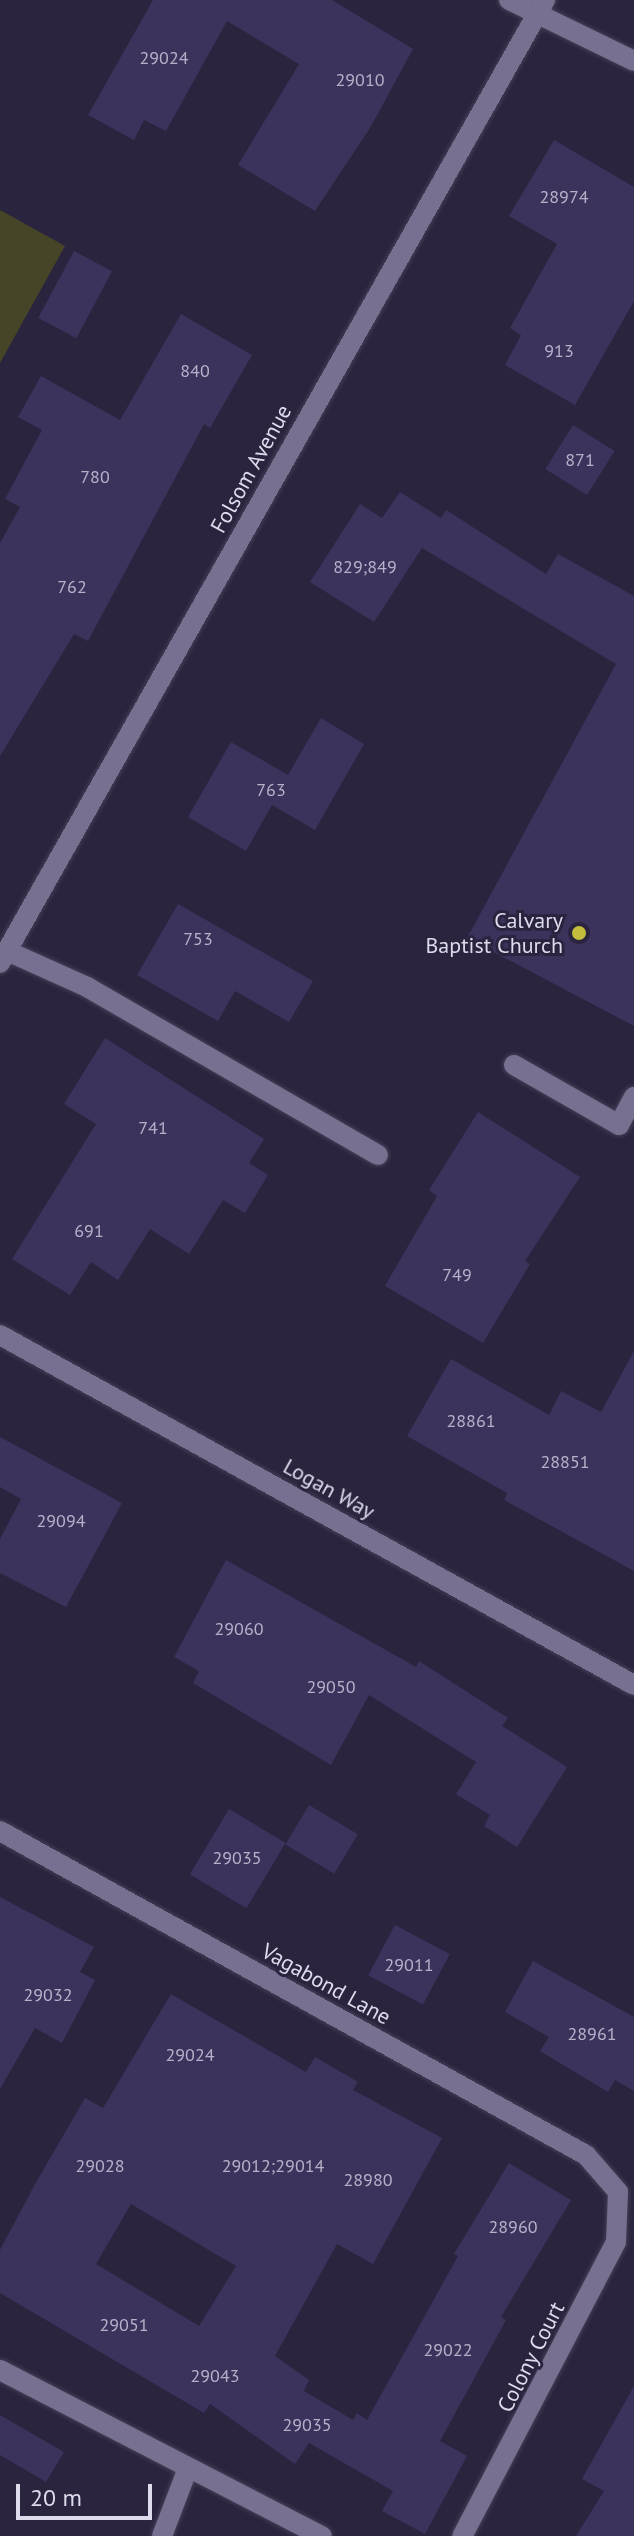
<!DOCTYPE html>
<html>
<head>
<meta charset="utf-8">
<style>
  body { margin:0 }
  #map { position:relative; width:634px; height:2536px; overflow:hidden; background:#2b243f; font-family:"PT Sans",sans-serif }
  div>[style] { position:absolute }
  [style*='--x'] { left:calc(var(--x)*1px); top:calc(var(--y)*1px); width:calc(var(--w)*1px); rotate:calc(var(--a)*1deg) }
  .green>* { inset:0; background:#464528 }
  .building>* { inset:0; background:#3d325c; transform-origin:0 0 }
  .roads { filter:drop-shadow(0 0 2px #443e55) drop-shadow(0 0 2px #443e55) }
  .minor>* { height:20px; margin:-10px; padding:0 10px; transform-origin:10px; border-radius:10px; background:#777090 }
  .dots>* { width:22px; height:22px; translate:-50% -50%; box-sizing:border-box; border:4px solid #2b243f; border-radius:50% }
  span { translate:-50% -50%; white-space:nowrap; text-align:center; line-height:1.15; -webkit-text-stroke:6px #2b243f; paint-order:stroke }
  .number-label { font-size:18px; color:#b6b1c9 }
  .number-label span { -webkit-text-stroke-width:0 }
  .street-label { font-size:22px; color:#dedbed }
  .poi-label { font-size:22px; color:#dedbed }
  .right { translate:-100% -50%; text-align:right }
  .scale { position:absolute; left:16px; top:2484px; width:136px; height:36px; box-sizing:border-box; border:4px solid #dedbed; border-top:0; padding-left:10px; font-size:24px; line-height:28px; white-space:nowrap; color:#dedbed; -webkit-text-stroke:6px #2b243f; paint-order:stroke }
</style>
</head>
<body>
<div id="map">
  <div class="green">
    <i style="clip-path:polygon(0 210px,65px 246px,0 363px)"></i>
  </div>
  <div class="building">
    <i style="clip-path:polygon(153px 0,332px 0,413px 49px,370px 128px,315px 211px,238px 165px,299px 64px,227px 21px,166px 131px,144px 120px,134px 140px,88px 115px)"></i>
    <i style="clip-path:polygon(554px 140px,634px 187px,634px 301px,575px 405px,505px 365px,521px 335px,510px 328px,557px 244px,509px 216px)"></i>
    <i style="left:74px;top:251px;width:43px;height:76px;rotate:28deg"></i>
    <i style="clip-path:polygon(181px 314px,252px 355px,210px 428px,204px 424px,88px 641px,74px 634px,0 756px,0 543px,20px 507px,5px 499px,42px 430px,18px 417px,41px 376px,120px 420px)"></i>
    <i style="left:573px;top:425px;width:49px;height:52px;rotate:32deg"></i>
    <i style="clip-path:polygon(400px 492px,441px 518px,446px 510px,546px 574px,558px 554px,634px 596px,634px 1026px,467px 938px,616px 664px,422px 548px,374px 622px,310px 582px,360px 504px,382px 518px)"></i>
    <i style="clip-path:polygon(321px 718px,364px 744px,315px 830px,272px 805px,246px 851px,188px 817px,231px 742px,288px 775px)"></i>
    <i style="clip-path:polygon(178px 904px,313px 981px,289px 1022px,235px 991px,218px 1021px,137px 975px)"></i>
    <i style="clip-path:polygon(105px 1038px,264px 1139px,249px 1163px,268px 1175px,245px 1213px,223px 1200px,189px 1254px,150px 1229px,118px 1280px,91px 1262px,70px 1295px,12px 1259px,96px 1124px,64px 1104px)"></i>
    <i style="clip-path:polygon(478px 1112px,580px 1177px,525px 1261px,530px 1264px,483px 1343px,385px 1286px,437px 1196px,429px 1190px)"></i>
    <i style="clip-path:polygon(634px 1351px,634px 1571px,504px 1500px,507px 1493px,407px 1436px,451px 1359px,549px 1415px,561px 1391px,601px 1412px)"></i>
    <i style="clip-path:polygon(0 1437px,122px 1503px,66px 1607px,0 1573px,0 1539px,21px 1499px,0 1487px)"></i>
    <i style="clip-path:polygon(226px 1560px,416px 1667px,419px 1661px,508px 1718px,502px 1726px,567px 1767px,517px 1847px,484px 1826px,490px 1815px,456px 1794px,476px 1762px,369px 1695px,331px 1765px,193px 1683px,199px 1671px,174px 1657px)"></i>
    <i style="left:309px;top:1805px;width:57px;height:46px;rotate:31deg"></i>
    <i style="left:229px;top:1809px;width:66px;height:76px;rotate:31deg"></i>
    <i style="clip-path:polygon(0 1897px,94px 1947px,80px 1972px,95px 1980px,62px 2043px,35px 2028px,0 2089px)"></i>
    <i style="left:395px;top:1925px;width:62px;height:57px;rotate:28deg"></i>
    <i style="clip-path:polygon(533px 1961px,634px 2017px,634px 2091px,615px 2080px,608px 2092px,540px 2051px,549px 2037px,505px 2012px)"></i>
    <i style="clip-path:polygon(evenodd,171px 1994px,306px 2072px,315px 2057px,358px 2082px,353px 2090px,442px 2138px,373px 2264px,337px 2244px,275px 2356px,309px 2380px,304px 2391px,353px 2420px,357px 2413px,367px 2420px,458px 2256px,454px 2254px,509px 2163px,571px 2200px,501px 2317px,506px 2320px,440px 2441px,467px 2456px,425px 2534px,382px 2511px,393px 2491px,309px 2443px,295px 2464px,210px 2404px,204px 2413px,0 2293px,0 2250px,34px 2186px,85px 2098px,103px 2108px,171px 1994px,131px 2204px,236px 2266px,199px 2326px,96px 2264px,131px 2204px)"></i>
    <i style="clip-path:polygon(634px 2386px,634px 2536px,576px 2536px,604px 2491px,582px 2479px)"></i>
    <i style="clip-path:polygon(0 2415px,64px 2452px,46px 2482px,0 2455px)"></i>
  </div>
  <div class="roads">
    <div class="minor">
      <i style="--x:509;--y:0;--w:139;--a:26"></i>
      <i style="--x:7;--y:951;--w:88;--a:24.2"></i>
      <i style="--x:87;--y:987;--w:336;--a:30"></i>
      <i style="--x:0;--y:963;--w:1107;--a:-60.49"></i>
      <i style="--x:514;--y:1065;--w:121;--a:29.7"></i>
      <i style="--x:619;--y:1125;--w:32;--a:-62"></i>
      <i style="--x:0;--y:1335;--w:724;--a:28.9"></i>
      <i style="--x:0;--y:1831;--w:670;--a:28.94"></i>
      <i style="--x:586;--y:2155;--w:49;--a:49.1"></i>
      <i style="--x:618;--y:2192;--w:50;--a:92.3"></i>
      <i style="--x:616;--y:2242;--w:332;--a:117.6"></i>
      <i style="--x:0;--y:2370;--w:362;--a:27.3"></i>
      <i style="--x:162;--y:2536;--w:73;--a:-69.1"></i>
    </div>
  </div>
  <div class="dots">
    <i style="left:579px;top:933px;background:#c4bc3d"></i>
  </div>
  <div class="number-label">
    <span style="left:164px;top:58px">29024</span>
    <span style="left:360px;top:80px">29010</span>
    <span style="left:564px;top:197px">28974</span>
    <span style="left:559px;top:351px">913</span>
    <span style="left:195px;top:371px">840</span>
    <span style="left:580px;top:460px">871</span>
    <span style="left:95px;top:477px">780</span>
    <span style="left:365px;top:567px">829;849</span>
    <span style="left:72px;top:587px">762</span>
    <span style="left:271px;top:790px">763</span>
    <span style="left:198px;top:939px">753</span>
    <span style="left:153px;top:1128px">741</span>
    <span style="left:89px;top:1231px">691</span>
    <span style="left:457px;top:1275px">749</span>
    <span style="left:471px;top:1421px">28861</span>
    <span style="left:565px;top:1462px">28851</span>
    <span style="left:61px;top:1521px">29094</span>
    <span style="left:239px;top:1629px">29060</span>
    <span style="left:331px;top:1687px">29050</span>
    <span style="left:237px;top:1858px">29035</span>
    <span style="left:409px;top:1965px">29011</span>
    <span style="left:48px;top:1995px">29032</span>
    <span style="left:592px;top:2034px">28961</span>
    <span style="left:190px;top:2055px">29024</span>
    <span style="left:100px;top:2166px">29028</span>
    <span style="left:273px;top:2166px">29012;29014</span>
    <span style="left:368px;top:2180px">28980</span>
    <span style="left:513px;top:2227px">28960</span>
    <span style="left:124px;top:2325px">29051</span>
    <span style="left:448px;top:2350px">29022</span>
    <span style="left:215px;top:2376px">29043</span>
    <span style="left:307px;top:2425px">29035</span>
  </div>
  <div class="street-label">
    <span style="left:251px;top:469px;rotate:-61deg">Folsom Avenue</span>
    <span style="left:329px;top:1489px;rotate:29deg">Logan Way</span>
    <span style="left:326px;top:1984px;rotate:29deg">Vagabond Lane</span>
    <span style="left:531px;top:2357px;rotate:-63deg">Colony Court</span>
  </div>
  <div class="poi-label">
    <span class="right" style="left:563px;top:933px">Calvary<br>Baptist Church</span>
  </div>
  <div class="scale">20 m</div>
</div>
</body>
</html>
